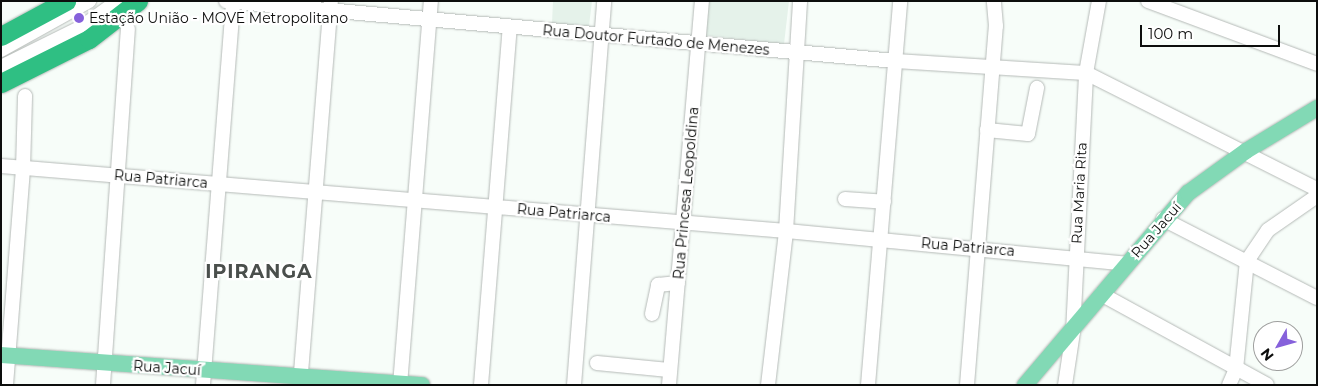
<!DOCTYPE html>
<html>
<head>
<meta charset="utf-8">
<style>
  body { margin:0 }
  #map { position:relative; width:1318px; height:386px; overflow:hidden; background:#f7fdf9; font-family:Montserrat,sans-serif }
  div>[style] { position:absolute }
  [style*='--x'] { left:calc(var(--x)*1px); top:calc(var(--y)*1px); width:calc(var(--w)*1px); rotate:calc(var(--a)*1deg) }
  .built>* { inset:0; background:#e5f2ea }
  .roads { filter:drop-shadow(0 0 1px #b5bab7) drop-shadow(0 0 1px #b5bab7) }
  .minor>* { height:14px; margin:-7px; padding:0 7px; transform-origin:7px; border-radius:7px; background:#fff }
  .major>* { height:16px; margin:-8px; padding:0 8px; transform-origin:8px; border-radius:8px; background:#82d9b5 }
  .highway>* { height:19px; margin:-9.5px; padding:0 9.5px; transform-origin:9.5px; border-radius:9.5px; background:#2fbf83 }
  .dots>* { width:14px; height:14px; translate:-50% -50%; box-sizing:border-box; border:2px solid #fff; border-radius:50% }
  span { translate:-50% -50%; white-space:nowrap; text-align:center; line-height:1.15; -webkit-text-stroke:4.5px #fff; paint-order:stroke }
  .poi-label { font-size:14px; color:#0d0e0d }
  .left { translate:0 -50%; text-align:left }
  .street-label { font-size:14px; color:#0d0e0d }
  .district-label { font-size:19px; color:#4a4f4c; font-weight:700; letter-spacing:1px }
  .frame { position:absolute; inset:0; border:2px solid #0d0e0d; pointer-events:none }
  .north { position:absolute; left:1253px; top:321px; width:50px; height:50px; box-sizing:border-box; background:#fff; border:1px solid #9e9f9e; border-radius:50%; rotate:232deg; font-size:14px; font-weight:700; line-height:20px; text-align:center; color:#0d0e0d }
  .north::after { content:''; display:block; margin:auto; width:18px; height:22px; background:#8661db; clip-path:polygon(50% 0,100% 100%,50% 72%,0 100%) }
  .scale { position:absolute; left:1140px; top:25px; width:140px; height:22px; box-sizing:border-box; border:2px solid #0d0e0d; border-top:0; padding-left:6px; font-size:15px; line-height:18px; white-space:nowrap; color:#0d0e0d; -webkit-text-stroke:4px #fff; paint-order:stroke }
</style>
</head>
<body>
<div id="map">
  <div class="built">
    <i style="clip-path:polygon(553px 1px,592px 1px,589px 26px,552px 23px)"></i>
    <i style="clip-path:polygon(704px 1px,789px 1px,784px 44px,701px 35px)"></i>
  </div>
  <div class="roads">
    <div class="minor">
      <i style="--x:226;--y:1;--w:672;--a:5.12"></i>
      <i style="--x:895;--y:61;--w:191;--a:3.6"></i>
      <i style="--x:1086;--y:73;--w:258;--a:26.7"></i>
      <i style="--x:1148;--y:1;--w:180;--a:20.4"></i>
      <i style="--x:1;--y:50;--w:101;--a:-29.1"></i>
      <i style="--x:1;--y:67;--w:90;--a:-26.3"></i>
      <i style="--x:82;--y:27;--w:44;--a:-35.8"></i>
      <i style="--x:987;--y:130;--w:41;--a:5.6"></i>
      <i style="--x:1028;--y:134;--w:47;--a:-78.9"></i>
      <i style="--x:1;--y:166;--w:788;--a:4.73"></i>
      <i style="--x:786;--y:231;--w:343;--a:5.5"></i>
      <i style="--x:845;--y:199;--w:39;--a:4"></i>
      <i style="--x:1163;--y:219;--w:173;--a:27.2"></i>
      <i style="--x:1101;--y:294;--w:189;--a:28.7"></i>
      <i style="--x:652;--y:314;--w:30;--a:-78"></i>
      <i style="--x:658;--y:285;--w:20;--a:-6"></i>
      <i style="--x:597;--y:363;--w:72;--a:5.6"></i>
      <i style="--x:6;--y:385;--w:217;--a:-85.5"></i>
      <i style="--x:23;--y:169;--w:73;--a:-88.4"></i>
      <i style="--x:103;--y:385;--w:357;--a:-86"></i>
      <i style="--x:203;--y:385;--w:385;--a:-85.5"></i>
      <i style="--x:300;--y:385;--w:385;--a:-85.4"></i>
      <i style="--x:400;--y:385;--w:385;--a:-85.4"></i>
      <i style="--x:481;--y:385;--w:358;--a:-85.4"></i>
      <i style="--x:574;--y:385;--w:385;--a:-85.5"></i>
      <i style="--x:669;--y:385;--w:385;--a:-85.1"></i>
      <i style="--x:768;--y:385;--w:155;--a:-83.3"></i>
      <i style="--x:786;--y:231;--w:230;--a:-86.5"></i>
      <i style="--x:868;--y:385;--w:385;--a:-85.2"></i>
      <i style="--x:967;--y:385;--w:360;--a:-85.4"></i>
      <i style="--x:996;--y:26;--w:25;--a:-95"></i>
      <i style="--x:1065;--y:385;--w:54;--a:-81.4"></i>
      <i style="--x:1073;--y:332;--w:259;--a:-87.1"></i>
      <i style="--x:1086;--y:73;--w:73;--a:-79.8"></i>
      <i style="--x:1229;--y:385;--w:17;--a:-66"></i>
      <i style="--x:1236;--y:369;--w:109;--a:-84.2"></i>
      <i style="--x:1247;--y:261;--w:37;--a:-56"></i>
      <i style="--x:1268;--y:230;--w:60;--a:-34.8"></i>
    </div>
    <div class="major">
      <i style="--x:1;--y:355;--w:422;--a:4.1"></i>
      <i style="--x:1025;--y:385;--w:252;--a:-49.7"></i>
      <i style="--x:1188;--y:193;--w:72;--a:-35.9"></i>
      <i style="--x:1246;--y:151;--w:83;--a:-31.2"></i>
    </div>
    <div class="highway">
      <i style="--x:1;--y:36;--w:74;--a:-28.3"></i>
      <i style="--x:1;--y:83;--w:98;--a:-26.6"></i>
      <i style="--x:89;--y:39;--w:62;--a:-37.8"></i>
    </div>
  </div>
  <div class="dots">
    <i style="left:79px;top:18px;background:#8661db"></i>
  </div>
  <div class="poi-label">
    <span class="left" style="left:89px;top:18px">Estação União - MOVE Metropolitano</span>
  </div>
  <div class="street-label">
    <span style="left:656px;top:40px;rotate:5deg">Rua Doutor Furtado de Menezes</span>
    <span style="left:161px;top:179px;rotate:5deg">Rua Patriarca</span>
    <span style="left:686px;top:193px;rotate:-85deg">Rua Princesa Leopoldina</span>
    <span style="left:1079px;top:193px;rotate:-87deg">Rua Maria Rita</span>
    <span style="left:564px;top:213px;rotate:5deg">Rua Patriarca</span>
    <span style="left:1156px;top:230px;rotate:-49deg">Rua Jacuí</span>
    <span style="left:968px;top:247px;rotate:5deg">Rua Patriarca</span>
    <span style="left:167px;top:368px;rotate:4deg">Rua Jacuí</span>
  </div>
  <div class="district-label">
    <span style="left:259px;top:272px">IPIRANGA</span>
  </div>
  <div class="frame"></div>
  <div class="north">N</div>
  <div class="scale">100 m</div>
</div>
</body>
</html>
